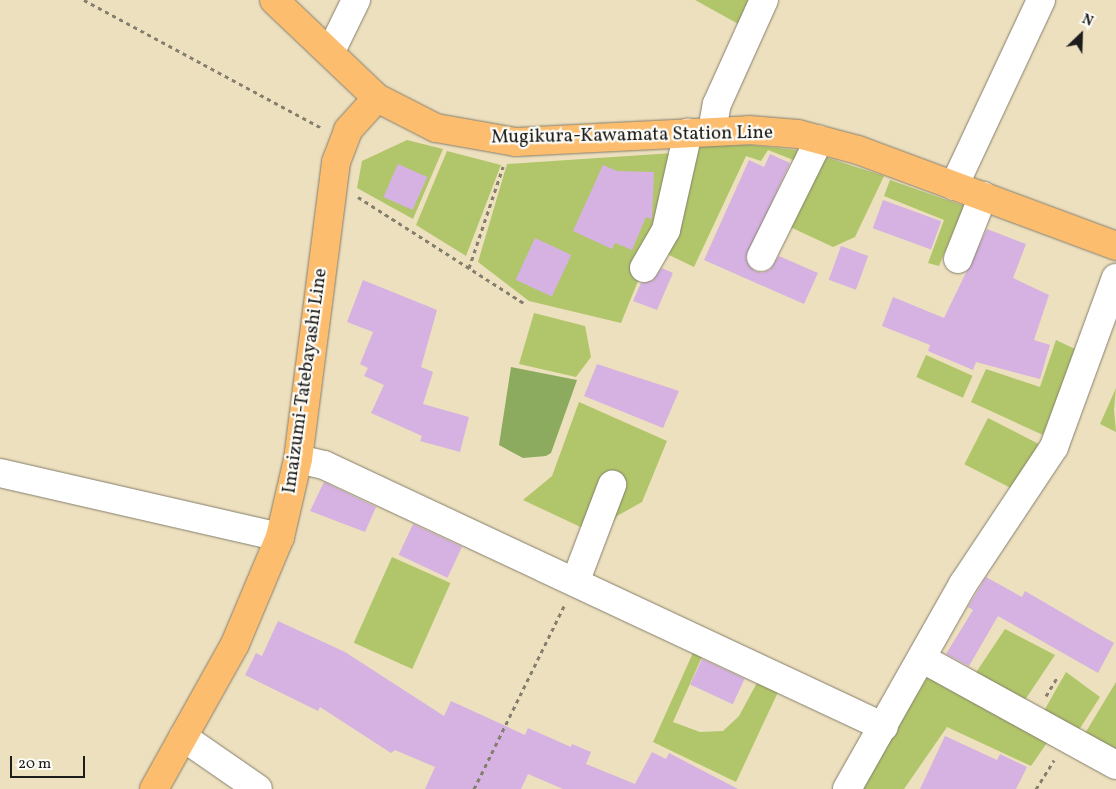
<!DOCTYPE html>
<html>
<head>
<meta charset="utf-8">
<style>
  body { margin:0 }
  #map { position:relative; width:1116px; height:789px; overflow:hidden; background:#ede0be; font-family:Vollkorn,serif }
  div>[style] { position:absolute }
  [style*='--x'] { left:calc(var(--x)*1px); top:calc(var(--y)*1px); width:calc(var(--w)*1px); rotate:calc(var(--a)*1deg) }
  .green>* { inset:0; background:#b1c66a; transform-origin:0 0 }
  .forest>* { inset:0; background:#8cab5e }
  .building>* { inset:0; background:#d5b2e1; transform-origin:0 0 }
  .path>* { height:3px; margin-top:-1.5px; transform-origin:0; background:repeating-linear-gradient(90deg,#847e6d 0 4px,transparent 0 8px) }
  .roads { filter:drop-shadow(0 0 1px #847e6d) drop-shadow(0 0 1px #847e6d) }
  .minor>* { height:28px; margin:-14px; padding:0 14px; transform-origin:14px; border-radius:14px; background:#fff }
  .major>* { height:28px; margin:-14px; padding:0 14px; transform-origin:14px; border-radius:14px; background:#fcbd6f }
  span { translate:-50% -50%; white-space:nowrap; text-align:center; line-height:1.15; -webkit-text-stroke:4.5px #fdfcf7; paint-order:stroke }
  .street-label { font-size:19px; color:#1c1c1c }
  .north { position:absolute; left:1056px; top:10px; width:50px; height:50px; -webkit-text-stroke:4px #fdfcf7; paint-order:stroke; rotate:24deg; font-size:14px; font-weight:700; line-height:20px; text-align:center; color:#1c1c1c }
  .north::after { content:''; display:block; margin:auto; width:18px; height:22px; background:#1c1c1c; clip-path:polygon(50% 0,100% 100%,50% 72%,0 100%) }
  .scale { position:absolute; left:10px; top:756px; width:75px; height:22px; box-sizing:border-box; border:2px solid #1c1c1c; border-top:0; padding-left:6px; font-size:15px; line-height:18px; white-space:nowrap; color:#1c1c1c; -webkit-text-stroke:4px #fdfcf7; paint-order:stroke }
</style>
</head>
<body>
<div id="map">
  <div class="green">
    <i style="clip-path:polygon(695px 0,753px 0,742px 26px)"></i>
    <i style="clip-path:polygon(407px 140px,443px 149px,413px 219px,357px 188px,362px 161px)"></i>
    <i style="clip-path:polygon(750px 145px,797px 150px,796px 161px,768px 150px,761px 161px,746px 156px,694px 267px,667px 254px,700px 146px)"></i>
    <i style="clip-path:polygon(447px 151px,501px 165px,466px 256px,416px 225px)"></i>
    <i style="clip-path:polygon(673px 153px,668px 207px,621px 323px,529px 301px,478px 262px,507px 164px)"></i>
    <i style="clip-path:polygon(819px 155px,884px 176px,855px 237px,833px 247px,786px 225px)"></i>
    <i style="clip-path:polygon(890px 180px,964px 206px,939px 266px,928px 263px,944px 220px,884px 196px)"></i>
    <i style="clip-path:polygon(534px 313px,585px 326px,591px 357px,576px 377px,519px 364px)"></i>
    <i style="clip-path:polygon(1056px 340px,1075px 349px,1043px 435px,971px 402px,986px 369px,1040px 387px)"></i>
    <i style="left:926px;top:355px;width:51px;height:24px;rotate:24deg"></i>
    <i style="clip-path:polygon(1116px 388px,1114px 410px,1116px 432px,1100px 424px)"></i>
    <i style="clip-path:polygon(579px 402px,667px 441px,642px 502px,617px 516px,604px 538px,523px 500px,552px 476px)"></i>
    <i style="left:988px;top:418px;width:57px;height:52px;rotate:27deg"></i>
    <i style="left:392px;top:557px;width:64px;height:94px;rotate:24deg"></i>
    <i style="clip-path:polygon(1005px 629px,1055px 655px,1025px 700px,975px 674px)"></i>
    <i style="clip-path:polygon(696px 646px,705px 650px,673px 722px,700px 732px,723px 731px,739px 716px,759px 679px,779px 690px,736px 782px,653px 742px)"></i>
    <i style="clip-path:polygon(1066px 672px,1100px 697px,1077px 733px,1046px 715px,1045px 709px)"></i>
    <i style="clip-path:polygon(928px 676px,1049px 740px,1031px 766px,947px 727px,904px 789px,861px 789px)"></i>
    <i style="clip-path:polygon(1116px 682px,1116px 754px,1084px 735px)"></i>
  </div>
  <div class="forest">
    <i style="clip-path:polygon(511px 367px,577px 380px,551px 453px,546px 456px,523px 458px,499px 445px)"></i>
  </div>
  <div class="building">
    <i style="clip-path:polygon(770px 154px,790px 163px,746px 258px,754px 271px,762px 273px,770px 270px,779px 256px,818px 273px,804px 304px,704px 260px,749px 160px,764px 167px)"></i>
    <i style="left:398px;top:164px;width:32px;height:36px;rotate:24deg"></i>
    <i style="clip-path:polygon(603px 165px,617px 171px,654px 172px,652px 219px,646px 217px,632px 250px,615px 243px,612px 249px,573px 231px)"></i>
    <i style="left:883px;top:200px;width:62px;height:30px;rotate:20deg"></i>
    <i style="clip-path:polygon(987px 229px,1026px 244px,1013px 278px,1049px 295px,1034px 340px,1050px 345px,1040px 379px,976px 362px,973px 370px,928px 351px,930px 345px,882px 326px,893px 297px,944px 318px)"></i>
    <i style="left:535px;top:238px;width:40px;height:46px;rotate:25deg"></i>
    <i style="left:841px;top:246px;width:29px;height:36px;rotate:20deg"></i>
    <i style="clip-path:polygon(662px 268px,673px 273px,657px 310px,633px 301px,641px 283px,652px 281px)"></i>
    <i style="clip-path:polygon(363px 280px,437px 310px,421px 367px,433px 372px,423px 404px,469px 417px,460px 452px,420px 441px,422px 436px,371px 413px,384px 385px,364px 376px,368px 368px,360px 364px,373px 332px,347px 322px)"></i>
    <i style="clip-path:polygon(597px 364px,679px 391px,663px 428px,584px 396px)"></i>
    <i style="clip-path:polygon(324px 482px,376px 507px,365px 532px,310px 511px)"></i>
    <i style="left:413px;top:524px;width:54px;height:34px;rotate:25deg"></i>
    <i style="clip-path:polygon(986px 577px,1022px 597px,1025px 591px,1114px 643px,1098px 673px,998px 616px,969px 666px,946px 654px,973px 610px,968px 607px)"></i>
    <i style="clip-path:polygon(278px 621px,345px 652px,444px 716px,451px 701px,525px 735px,528px 728px,571px 747px,572px 744px,591px 752px,586px 764px,635px 784px,652px 752px,666px 759px,669px 753px,738px 789px,563px 789px,528px 774px,521px 789px,425px 789px,435px 767px,395px 750px,391px 753px,320px 707px,318px 711px,245px 675px,256px 653px,262px 656px)"></i>
    <i style="left:702px;top:659px;width:47px;height:28px;rotate:25deg"></i>
    <i style="clip-path:polygon(945px 736px,997px 760px,1000px 754px,1027px 767px,1016px 789px,920px 789px)"></i>
  </div>
  <div class="path">
    <i style="--x:84;--y:0;--w:270;--a:28.3"></i>
    <i style="--x:358;--y:197;--w:198;--a:32.6"></i>
    <i style="--x:469;--y:268;--w:107;--a:-71.4"></i>
    <i style="--x:1046;--y:696;--w:21;--a:-59"></i>
    <i style="--x:474;--y:789;--w:204;--a:-63.8"></i>
    <i style="--x:1036;--y:789;--w:34;--a:-58"></i>
  </div>
  <div class="roads">
    <div class="minor">
      <i style="--x:331;--y:51;--w:57;--a:-63.9"></i>
      <i style="--x:712;--y:131;--w:27;--a:-80"></i>
      <i style="--x:717;--y:104;--w:114;--a:-65.7"></i>
      <i style="--x:954;--y:186;--w:205;--a:-64.9"></i>
      <i style="--x:761;--y:257;--w:131;--a:-63.6"></i>
      <i style="--x:958;--y:259;--w:68;--a:-68.4"></i>
      <i style="--x:644;--y:268;--w:44;--a:-59.9"></i>
      <i style="--x:666;--y:230;--w:100;--a:-77.3"></i>
      <i style="--x:298;--y:459;--w:27;--a:13"></i>
      <i style="--x:324;--y:465;--w:618;--a:25.07"></i>
      <i style="--x:0;--y:473;--w:287;--a:12.9"></i>
      <i style="--x:576;--y:580;--w:102;--a:-69.2"></i>
      <i style="--x:923;--y:659;--w:220;--a:28.8"></i>
      <i style="--x:183;--y:737;--w:91;--a:34.7"></i>
      <i style="--x:847;--y:789;--w:236;--a:-60.5"></i>
      <i style="--x:963;--y:584;--w:164;--a:-56.4"></i>
      <i style="--x:1054;--y:447;--w:180;--a:-69.9"></i>
    </div>
    <div class="major">
      <i style="--x:274;--y:0;--w:142;--a:43.6"></i>
      <i style="--x:377;--y:98;--w:66;--a:27"></i>
      <i style="--x:436;--y:128;--w:81;--a:9.9"></i>
      <i style="--x:516;--y:142;--w:233;--a:-2.9"></i>
      <i style="--x:749;--y:130;--w:49;--a:4.7"></i>
      <i style="--x:798;--y:134;--w:62;--a:14.9"></i>
      <i style="--x:858;--y:150;--w:275;--a:20.4"></i>
      <i style="--x:154;--y:789;--w:166;--a:-60.8"></i>
      <i style="--x:235;--y:644;--w:116;--a:-67.2"></i>
      <i style="--x:280;--y:537;--w:80;--a:-77"></i>
      <i style="--x:298;--y:459;--w:299;--a:-82.7"></i>
      <i style="--x:336;--y:162;--w:34;--a:-69"></i>
      <i style="--x:348;--y:130;--w:43;--a:-47.8"></i>
    </div>
  </div>
  <div class="street-label">
    <span style="left:632px;top:136px;rotate:-1deg">Mugikura-Kawamata Station Line</span>
    <span style="left:306px;top:381px;rotate:-82deg">Imaizumi-Tatebayashi Line</span>
  </div>
  <div class="north">N</div>
  <div class="scale">20 m</div>
</div>
</body>
</html>
